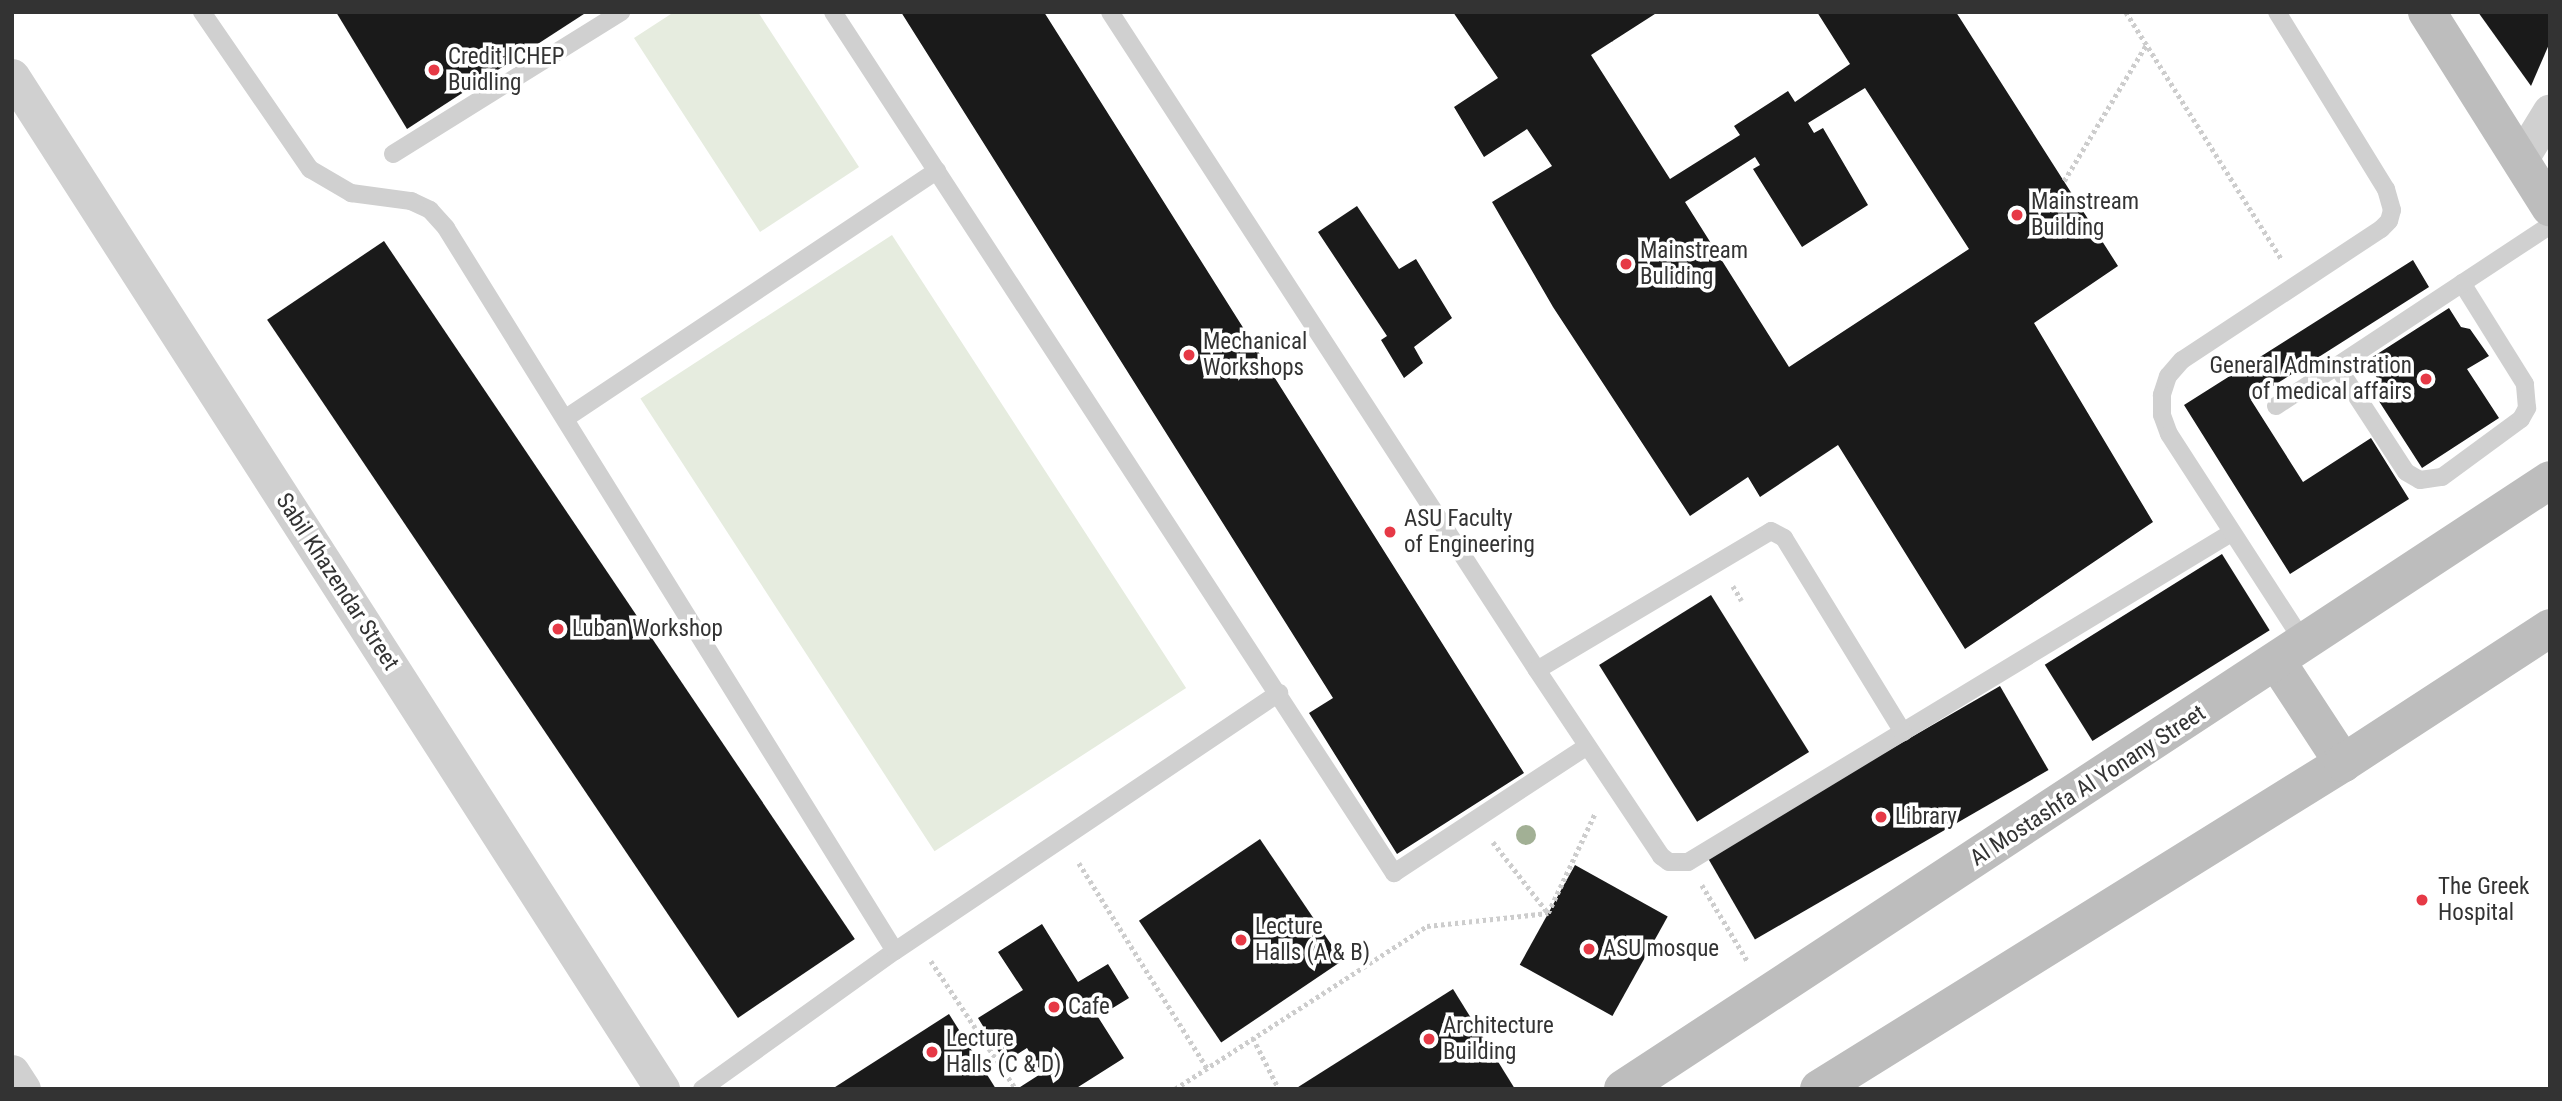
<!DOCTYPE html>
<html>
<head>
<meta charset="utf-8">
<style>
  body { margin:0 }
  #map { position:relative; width:2562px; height:1101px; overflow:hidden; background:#fff; font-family:"Roboto Condensed",sans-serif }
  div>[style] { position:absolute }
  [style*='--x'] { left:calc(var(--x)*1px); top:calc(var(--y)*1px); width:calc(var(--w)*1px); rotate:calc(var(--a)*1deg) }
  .green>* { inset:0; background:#e6ecdf; transform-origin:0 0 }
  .building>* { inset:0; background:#1a1a1a; transform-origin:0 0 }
  .path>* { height:4.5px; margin-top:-2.25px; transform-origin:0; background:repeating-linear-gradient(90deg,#cdcdcd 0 3.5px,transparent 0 7px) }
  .lane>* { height:18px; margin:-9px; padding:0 9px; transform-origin:9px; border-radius:9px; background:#d0d0d0 }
  .street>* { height:35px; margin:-17.5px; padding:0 17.5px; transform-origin:17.5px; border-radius:17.5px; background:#d0d0d0 }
  .secondary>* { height:38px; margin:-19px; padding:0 19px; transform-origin:19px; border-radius:19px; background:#bdbdbd }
  .trees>* { width:20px; height:20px; margin:-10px; border-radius:50%; background:#a2b095 }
  .dots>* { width:19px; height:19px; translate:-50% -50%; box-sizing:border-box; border:4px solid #fff; border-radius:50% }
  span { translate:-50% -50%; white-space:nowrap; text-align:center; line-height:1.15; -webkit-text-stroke:7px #fff; paint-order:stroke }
  .poi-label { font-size:23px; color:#333 }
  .left { translate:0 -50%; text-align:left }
  .right { translate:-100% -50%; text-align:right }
  .street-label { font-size:23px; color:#333 }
  .frame { position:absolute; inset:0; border:14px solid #333; pointer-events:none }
</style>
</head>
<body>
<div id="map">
  <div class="green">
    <i style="clip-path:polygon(674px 12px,758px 12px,859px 167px,760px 232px,634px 38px)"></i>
    <i style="left:892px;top:235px;width:540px;height:300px;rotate:57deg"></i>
  </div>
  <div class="building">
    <i style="clip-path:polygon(336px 12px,587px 12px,407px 129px)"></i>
    <i style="clip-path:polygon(901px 12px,1044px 12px,1524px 773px,1397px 854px,1309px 713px,1333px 698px)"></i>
    <i style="clip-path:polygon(evenodd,1453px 12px,1658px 12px,1591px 55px,1670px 179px,1740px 135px,1734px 126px,1788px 91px,1795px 102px,1850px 64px,1817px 12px,1956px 12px,2118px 266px,2034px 323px,2153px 522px,1965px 649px,1838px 445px,1760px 497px,1748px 477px,1690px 516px,1553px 307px,1492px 202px,1552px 166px,1527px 129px,1484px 157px,1454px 107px,1498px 78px,1453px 12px,1865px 88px,1969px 249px,1789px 367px,1685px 202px,1755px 157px,1760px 165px,1753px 169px,1802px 247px,1868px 205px,1823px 128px,1814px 133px,1808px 123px,1865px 88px)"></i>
    <i style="clip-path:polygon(2478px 12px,2550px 12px,2550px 42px,2531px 86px)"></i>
    <i style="clip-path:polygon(1357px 206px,1399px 269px,1416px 259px,1452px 318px,1414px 347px,1423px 363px,1404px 378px,1381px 340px,1387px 336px,1318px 232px)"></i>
    <i style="left:384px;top:241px;width:842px;height:141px;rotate:56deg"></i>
    <i style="clip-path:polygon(2413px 260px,2429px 287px,2251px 400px,2303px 482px,2371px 438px,2409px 499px,2290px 574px,2184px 405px)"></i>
    <i style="clip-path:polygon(2449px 308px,2461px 327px,2470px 329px,2489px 356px,2467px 369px,2499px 418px,2422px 468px,2375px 395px,2384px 389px,2370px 367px,2375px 364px,2371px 358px)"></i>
    <i style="left:2222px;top:554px;width:90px;height:209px;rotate:58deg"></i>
    <i style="left:1711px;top:595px;width:185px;height:132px;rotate:58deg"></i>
    <i style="left:2000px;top:686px;width:97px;height:339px;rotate:60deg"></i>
    <i style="left:1260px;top:839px;width:147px;height:146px;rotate:56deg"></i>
    <i style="left:1575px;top:865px;width:106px;height:114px;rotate:29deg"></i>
    <i style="clip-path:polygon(1042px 924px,1078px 982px,1108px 964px,1129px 998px,1098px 1017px,1124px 1058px,1075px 1089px,1017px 1089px,1042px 1073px,1027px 1048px,1005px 1062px,978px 1018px,1023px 990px,998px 952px)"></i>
    <i style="clip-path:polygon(1453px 989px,1515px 1089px,1295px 1089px)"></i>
    <i style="clip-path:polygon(949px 1014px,996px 1089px,832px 1089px)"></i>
  </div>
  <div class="path">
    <i style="--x:2126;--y:12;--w:293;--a:57.8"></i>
    <i style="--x:2064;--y:181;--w:159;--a:-58.9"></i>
    <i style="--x:1733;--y:586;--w:17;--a:59"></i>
    <i style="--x:1493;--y:842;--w:90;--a:52.2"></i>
    <i style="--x:1079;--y:863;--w:242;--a:58"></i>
    <i style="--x:1702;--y:885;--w:90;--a:59.1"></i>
    <i style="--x:1548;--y:913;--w:110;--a:-64.8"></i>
    <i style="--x:931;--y:961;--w:154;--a:56.4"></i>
    <i style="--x:1253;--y:1038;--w:57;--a:63"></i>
    <i style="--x:1175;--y:1089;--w:300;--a:-32.9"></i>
    <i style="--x:1427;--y:926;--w:122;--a:-6.1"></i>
  </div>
  <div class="lane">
    <i style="--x:202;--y:12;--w:191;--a:55.5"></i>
    <i style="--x:310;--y:169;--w:48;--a:30.3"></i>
    <i style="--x:351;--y:193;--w:61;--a:7.6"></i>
    <i style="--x:411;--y:201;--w:21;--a:25"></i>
    <i style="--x:430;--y:210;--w:24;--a:48"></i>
    <i style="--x:446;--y:228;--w:851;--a:58.16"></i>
    <i style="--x:833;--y:12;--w:1028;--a:56.91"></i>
    <i style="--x:1394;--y:873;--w:231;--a:-33.3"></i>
    <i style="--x:1110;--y:12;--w:784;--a:57.02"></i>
    <i style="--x:1537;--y:670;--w:224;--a:56.3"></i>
    <i style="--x:1661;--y:856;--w:10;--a:37"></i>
    <i style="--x:1669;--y:862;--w:19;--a:0"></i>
    <i style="--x:1688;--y:862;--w:635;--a:-31.21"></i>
    <i style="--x:2277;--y:12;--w:208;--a:58.4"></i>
    <i style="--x:2386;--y:189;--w:22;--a:74"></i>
    <i style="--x:2392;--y:210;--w:11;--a:105"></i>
    <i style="--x:2389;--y:221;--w:11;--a:135"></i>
    <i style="--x:2381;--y:229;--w:238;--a:146.6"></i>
    <i style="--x:2182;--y:360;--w:21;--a:131"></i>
    <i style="--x:2168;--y:376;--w:20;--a:108"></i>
    <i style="--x:2162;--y:395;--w:20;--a:90"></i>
    <i style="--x:2162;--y:415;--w:20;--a:70"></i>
    <i style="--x:2169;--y:434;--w:250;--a:57.1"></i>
    <i style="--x:393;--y:154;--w:269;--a:-31.9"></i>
    <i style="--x:2337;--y:366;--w:126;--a:56.9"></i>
    <i style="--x:2406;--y:472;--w:16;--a:30"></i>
    <i style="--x:2420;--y:480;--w:22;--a:-8"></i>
    <i style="--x:2442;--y:477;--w:98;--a:-36.3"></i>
    <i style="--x:2521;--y:419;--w:13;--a:-61"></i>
    <i style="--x:2527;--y:408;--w:24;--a:-95"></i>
    <i style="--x:2525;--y:384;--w:119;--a:-122"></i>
    <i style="--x:2276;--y:406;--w:328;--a:-33.4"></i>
    <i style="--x:566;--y:418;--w:446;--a:-33.7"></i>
    <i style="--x:1537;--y:670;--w:272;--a:-30.7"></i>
    <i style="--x:1771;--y:531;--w:15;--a:28"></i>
    <i style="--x:1784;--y:538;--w:228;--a:58.5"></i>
    <i style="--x:702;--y:1089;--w:237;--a:-35.6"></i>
    <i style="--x:895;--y:951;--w:463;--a:-33.9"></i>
  </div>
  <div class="street">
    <i style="--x:12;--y:76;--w:1204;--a:57.31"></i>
    <i style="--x:2520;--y:160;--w:57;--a:-58.5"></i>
    <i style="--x:12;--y:1072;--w:20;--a:57"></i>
  </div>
  <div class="secondary">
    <i style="--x:2427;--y:12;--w:231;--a:57.8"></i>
    <i style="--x:2277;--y:662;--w:121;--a:56.8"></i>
    <i style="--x:1623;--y:1089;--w:1109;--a:-33.3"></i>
    <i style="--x:1819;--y:1089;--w:617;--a:-31.89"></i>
    <i style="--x:2343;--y:763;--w:247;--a:-33.1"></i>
  </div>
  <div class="trees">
    <i style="left:1526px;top:835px"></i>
  </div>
  <div class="dots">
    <i style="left:434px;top:70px;background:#e63946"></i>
    <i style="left:2017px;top:215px;background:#e63946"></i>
    <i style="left:1626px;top:264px;background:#e63946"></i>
    <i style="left:1189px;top:355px;background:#e63946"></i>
    <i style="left:2426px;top:379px;background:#e63946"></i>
    <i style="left:1390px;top:532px;background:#e63946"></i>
    <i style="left:558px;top:629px;background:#e63946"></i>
    <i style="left:1881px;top:817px;background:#e63946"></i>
    <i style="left:2422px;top:900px;background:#e63946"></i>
    <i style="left:1241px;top:940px;background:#e63946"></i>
    <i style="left:1589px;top:949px;background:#e63946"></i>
    <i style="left:1054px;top:1007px;background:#e63946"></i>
    <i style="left:1429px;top:1039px;background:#e63946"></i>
    <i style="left:932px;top:1052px;background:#e63946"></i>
  </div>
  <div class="poi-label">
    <span class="left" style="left:448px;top:70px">Credit ICHEP<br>Buidling</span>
    <span class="left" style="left:2031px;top:215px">Mainstream<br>Building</span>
    <span class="left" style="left:1640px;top:264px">Mainstream<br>Buliding</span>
    <span class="left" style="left:1203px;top:355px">Mechanical<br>Workshops</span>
    <span class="right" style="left:2412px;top:379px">General Adminstration<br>of medical affairs</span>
    <span class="left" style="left:1404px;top:532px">ASU Faculty<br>of Engineering</span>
    <span class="left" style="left:572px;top:629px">Luban Workshop</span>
    <span class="left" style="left:1895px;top:817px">Library</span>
    <span class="left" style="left:2438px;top:900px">The Greek<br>Hospital</span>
    <span class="left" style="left:1255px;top:940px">Lecture<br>Halls (A &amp; B)</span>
    <span class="left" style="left:1603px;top:949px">ASU mosque</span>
    <span class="left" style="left:1068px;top:1007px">Cafe</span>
    <span class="left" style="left:1443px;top:1039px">Architecture<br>Building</span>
    <span class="left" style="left:946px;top:1052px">Lecture<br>Halls (C &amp; D)</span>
  </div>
  <div class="street-label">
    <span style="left:337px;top:582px;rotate:57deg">Sabil Khazendar Street</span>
    <span style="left:2088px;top:786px;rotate:-33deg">Al Mostashfa Al Yonany Street</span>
  </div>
  <div class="frame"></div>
</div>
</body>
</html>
